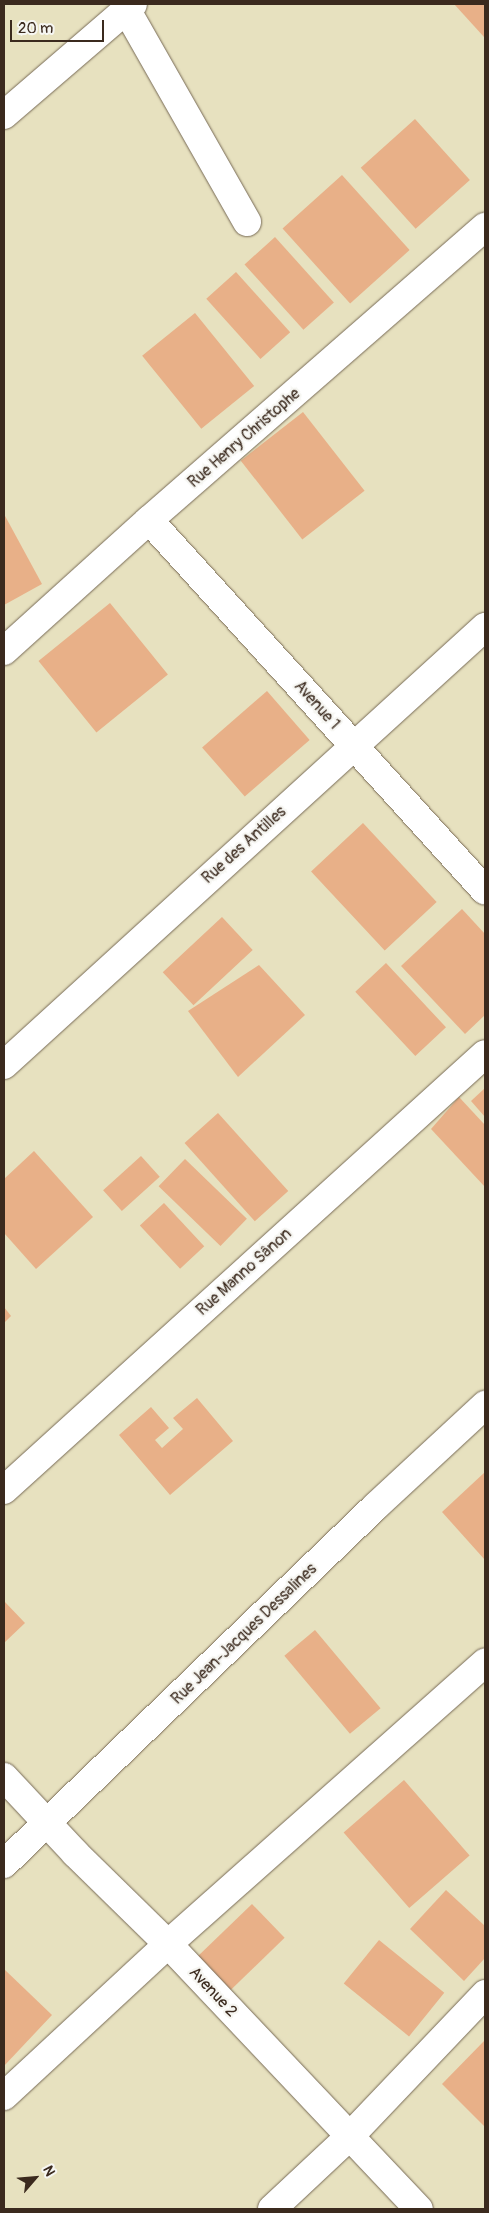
<!DOCTYPE html>
<html>
<head>
<meta charset="utf-8">
<style>
  body { margin:0 }
  #map { position:relative; width:489px; height:2213px; overflow:hidden; background:#e7e1bf; font-family:Pangolin,sans-serif }
  div>[style] { position:absolute }
  [style*='--x'] { left:calc(var(--x)*1px); top:calc(var(--y)*1px); width:calc(var(--w)*1px); rotate:calc(var(--a)*1deg) }
  .building>* { inset:0; background:#e8b088; transform-origin:0 0 }
  .roads { filter:drop-shadow(0 0 1px #776a56) drop-shadow(0 0 1px #776a56) }
  .minor>* { height:28px; margin:-14px; padding:0 14px; transform-origin:14px; border-radius:14px; background:#fff }
  span { translate:-50% -50%; white-space:nowrap; text-align:center; line-height:1.15; -webkit-text-stroke:4.5px #f6f6f2; paint-order:stroke }
  .street-label { font-size:16px; color:#3b2a1e }
  .frame { position:absolute; inset:0; border:5px solid #3b2a1e; pointer-events:none }
  .north { position:absolute; left:10px; top:2153px; width:50px; height:50px; -webkit-text-stroke:4px #f6f6f2; paint-order:stroke; rotate:63deg; font-size:14px; font-weight:700; line-height:20px; text-align:center; color:#3b2a1e }
  .north::after { content:''; display:block; margin:auto; width:18px; height:22px; background:#3b2a1e; clip-path:polygon(50% 0,100% 100%,50% 72%,0 100%) }
  .scale { position:absolute; left:10px; top:20px; width:94px; height:22px; box-sizing:border-box; border:2px solid #3b2a1e; border-top:0; padding-left:6px; font-size:15px; line-height:18px; white-space:nowrap; color:#3b2a1e; -webkit-text-stroke:4px #f6f6f2; paint-order:stroke }
</style>
</head>
<body>
<div id="map">
  <div class="building">
    <i style="clip-path:polygon(454px 4px,485px 4px,485px 36px,484px 37px)"></i>
    <i style="left:415px;top:119px;width:82px;height:73px;rotate:48deg"></i>
    <i style="left:342px;top:175px;width:101px;height:80px;rotate:48deg"></i>
    <i style="left:275px;top:237px;width:88px;height:41px;rotate:48deg"></i>
    <i style="left:236px;top:272px;width:81px;height:40px;rotate:48deg"></i>
    <i style="left:195px;top:313px;width:94px;height:68px;rotate:51deg"></i>
    <i style="left:303px;top:412px;width:100px;height:79px;rotate:52deg"></i>
    <i style="clip-path:polygon(4px 514px,42px 584px,4px 605px)"></i>
    <i style="left:110px;top:603px;width:92px;height:92px;rotate:51deg"></i>
    <i style="left:267px;top:691px;width:65px;height:86px;rotate:49deg"></i>
    <i style="left:363px;top:823px;width:108px;height:71px;rotate:47deg"></i>
    <i style="clip-path:polygon(462px 909px,485px 934px,485px 1015px,465px 1034px,401px 966px)"></i>
    <i style="left:222px;top:917px;width:45px;height:81px;rotate:47deg"></i>
    <i style="left:386px;top:963px;width:88px;height:42px;rotate:47deg"></i>
    <i style="clip-path:polygon(259px 965px,305px 1015px,238px 1077px,188px 1011px)"></i>
    <i style="clip-path:polygon(485px 1088px,485px 1117px,471px 1101px)"></i>
    <i style="clip-path:polygon(459px 1097px,485px 1125px,485px 1187px,431px 1129px)"></i>
    <i style="left:218px;top:1113px;width:105px;height:45px;rotate:48deg"></i>
    <i style="clip-path:polygon(34px 1151px,93px 1217px,36px 1269px,4px 1233px,4px 1179px)"></i>
    <i style="left:141px;top:1156px;width:28px;height:51px;rotate:48deg"></i>
    <i style="left:185px;top:1159px;width:86px;height:38px;rotate:44deg"></i>
    <i style="left:164px;top:1203px;width:59px;height:33px;rotate:47deg"></i>
    <i style="clip-path:polygon(4px 1307px,11px 1316px,4px 1323px)"></i>
    <i style="clip-path:polygon(197px 1398px,233px 1441px,170px 1495px,119px 1435px,151px 1407px,169px 1428px,155px 1440px,162px 1448px,183px 1429px,173px 1418px)"></i>
    <i style="clip-path:polygon(485px 1472px,485px 1560px,442px 1512px)"></i>
    <i style="clip-path:polygon(4px 1601px,25px 1623px,4px 1643px)"></i>
    <i style="left:315px;top:1630px;width:102px;height:40px;rotate:50deg"></i>
    <i style="left:404px;top:1780px;width:100px;height:80px;rotate:49deg"></i>
    <i style="clip-path:polygon(446px 1890px,485px 1926px,485px 1958px,464px 1981px,410px 1929px)"></i>
    <i style="left:252px;top:1904px;width:47px;height:75px;rotate:46deg"></i>
    <i style="left:379px;top:1940px;width:84px;height:56px;rotate:39deg"></i>
    <i style="clip-path:polygon(4px 1969px,52px 2015px,4px 2066px)"></i>
    <i style="clip-path:polygon(485px 2040px,485px 2127px,442px 2084px)"></i>
  </div>
  <div class="roads">
    <div class="minor">
      <i style="--x:126;--y:9;--w:245;--a:60.4"></i>
      <i style="--x:4;--y:115;--w:170;--a:-40.7"></i>
      <i style="--x:149;--y:520;--w:500;--a:47.8"></i>
      <i style="--x:4;--y:651;--w:195;--a:-42.1"></i>
      <i style="--x:149;--y:520;--w:446;--a:-41.1"></i>
      <i style="--x:4;--y:1065;--w:651;--a:-42.32"></i>
      <i style="--x:4;--y:1490;--w:649;--a:-42.19"></i>
      <i style="--x:4;--y:1777;--w:104;--a:46.9"></i>
      <i style="--x:75;--y:1853;--w:130;--a:44.4"></i>
      <i style="--x:168;--y:1944;--w:365;--a:46.6"></i>
      <i style="--x:4;--y:1864;--w:516;--a:-43.9"></i>
      <i style="--x:376;--y:1506;--w:149;--a:-42.8"></i>
      <i style="--x:4;--y:2096;--w:224;--a:-42.8"></i>
      <i style="--x:168;--y:1944;--w:424;--a:-41.6"></i>
      <i style="--x:272;--y:2209;--w:107;--a:-43.1"></i>
      <i style="--x:350;--y:2136;--w:196;--a:-46.4"></i>
    </div>
  </div>
  <div class="street-label">
    <span style="left:244px;top:438px;rotate:-41deg">Rue Henry Christophe</span>
    <span style="left:317px;top:705px;rotate:48deg">Avenue 1</span>
    <span style="left:244px;top:845px;rotate:-42deg">Rue des Antilles</span>
    <span style="left:244px;top:1272px;rotate:-42deg">Rue Manno Sânon</span>
    <span style="left:244px;top:1634px;rotate:-44deg">Rue Jean-Jacques Dessalines</span>
    <span style="left:213px;top:1992px;rotate:47deg">Avenue 2</span>
  </div>
  <div class="frame"></div>
  <div class="north">N</div>
  <div class="scale">20 m</div>
</div>
</body>
</html>
